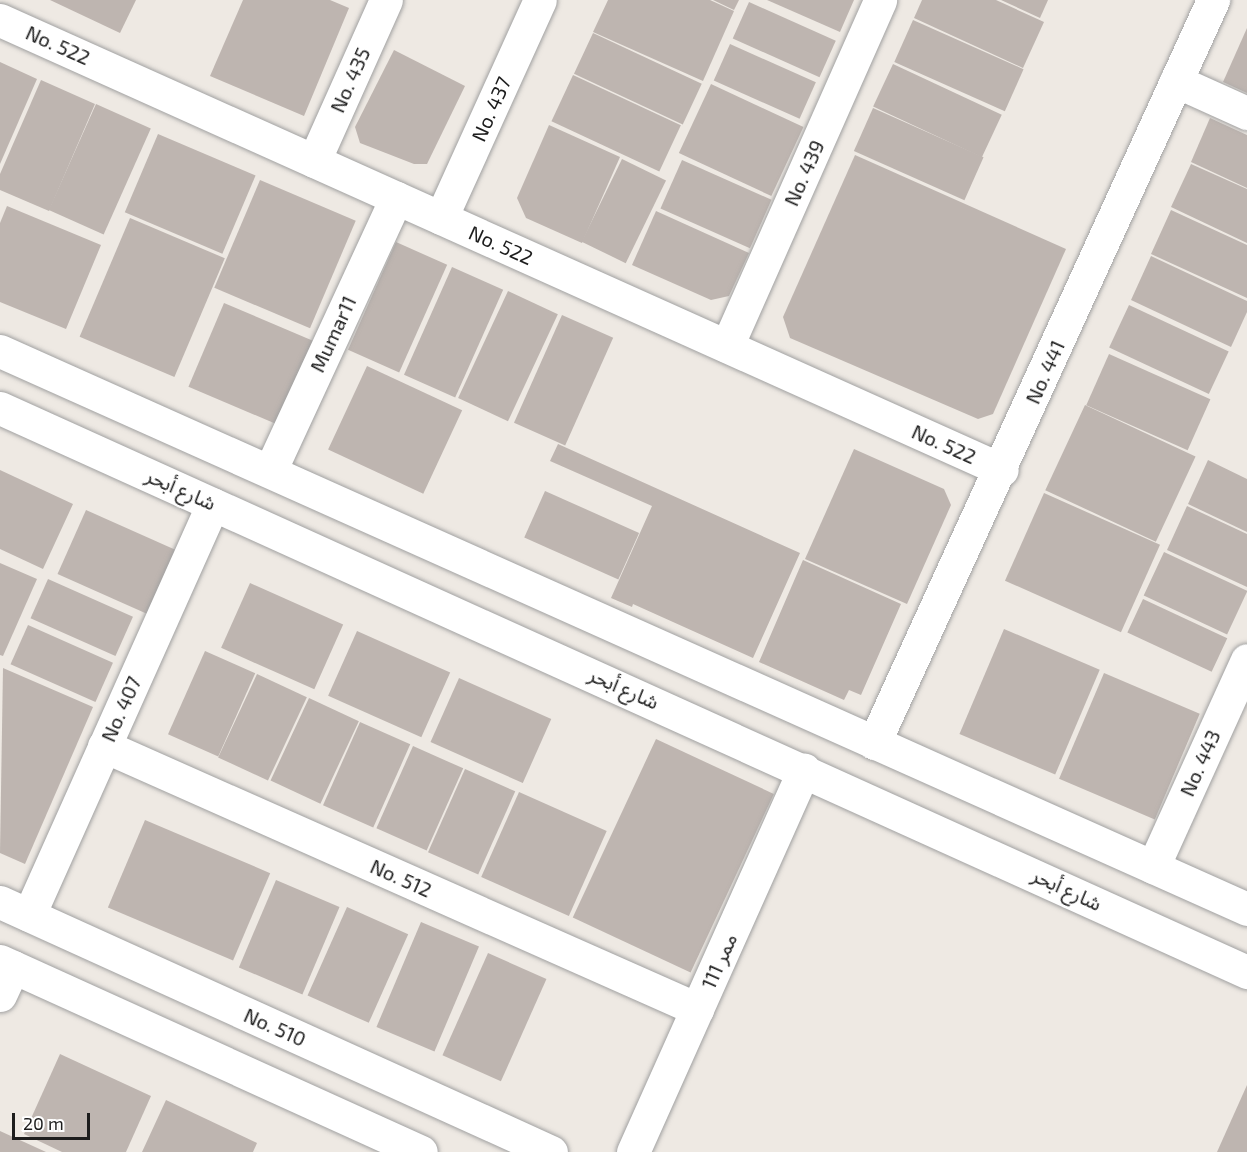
<!DOCTYPE html>
<html>
<head>
<meta charset="utf-8">
<style>
  body { margin:0 }
  #map { position:relative; width:1247px; height:1152px; overflow:hidden; background:#eee9e3; font-family:"Exo 2","Noto Sans Arabic",sans-serif }
  div>[style] { position:absolute }
  [style*='--x'] { left:calc(var(--x)*1px); top:calc(var(--y)*1px); width:calc(var(--w)*1px); rotate:calc(var(--a)*1deg) }
  .building>* { inset:0; background:#beb5b0; transform-origin:0 0 }
  .roads { filter:drop-shadow(0 0 2px #a1a1a1) drop-shadow(0 0 2px #a1a1a1) }
  .minor>* { height:33px; margin:-16.5px; padding:0 16.5px; transform-origin:16.5px; border-radius:16.5px; background:#fff }
  span { translate:-50% -50%; white-space:nowrap; text-align:center; line-height:1.15; -webkit-text-stroke:4.5px #fff; paint-order:stroke }
  .street-label { font-size:20px; color:#1d1d1d }
  .scale { position:absolute; left:12px; top:1113px; width:78px; height:27px; box-sizing:border-box; border:3px solid #1d1d1d; border-top:0; padding-left:8px; font-size:18px; line-height:21px; white-space:nowrap; color:#1d1d1d; -webkit-text-stroke:4px #fff; paint-order:stroke }
</style>
</head>
<body>
<div id="map">
  <div class="building">
    <i style="clip-path:polygon(50px 0,136px 0,120px 33px)"></i>
    <i style="clip-path:polygon(243px 0,330px 0,349px 8px,304px 116px,210px 76px)"></i>
    <i style="clip-path:polygon(608px 0,710px 0,734px 11px,703px 81px,593px 32px)"></i>
    <i style="clip-path:polygon(713px 0,739px 0,734px 10px)"></i>
    <i style="clip-path:polygon(767px 0,854px 0,840px 32px)"></i>
    <i style="clip-path:polygon(922px 0,996px 0,1044px 22px,1023px 68px,914px 18px)"></i>
    <i style="clip-path:polygon(1001px 0,1048px 0,1040px 18px)"></i>
    <i style="left:749px;top:2px;width:95px;height:40px;rotate:24deg"></i>
    <i style="left:913px;top:20px;width:121px;height:46px;rotate:24deg"></i>
    <i style="clip-path:polygon(1247px 28px,1247px 93px,1223px 82px)"></i>
    <i style="left:593px;top:33px;width:120px;height:45px;rotate:25deg"></i>
    <i style="left:730px;top:44px;width:94px;height:40px;rotate:24deg"></i>
    <i style="clip-path:polygon(394px 50px,465px 86px,427px 164px,414px 164px,360px 143px,355px 127px)"></i>
    <i style="clip-path:polygon(0 62px,37px 79px,0 164px)"></i>
    <i style="left:893px;top:64px;width:120px;height:47px;rotate:25deg"></i>
    <i style="left:573px;top:75px;width:119px;height:51px;rotate:25deg"></i>
    <i style="clip-path:polygon(41px 80px,95px 104px,49px 211px,0 190px,0 174px)"></i>
    <i style="left:711px;top:84px;width:102px;height:76px;rotate:25deg"></i>
    <i style="left:96px;top:104px;width:60px;height:116px;rotate:24deg"></i>
    <i style="left:873px;top:108px;width:121px;height:47px;rotate:24deg"></i>
    <i style="clip-path:polygon(1210px 118px,1247px 135px,1247px 188px,1191px 162px)"></i>
    <i style="clip-path:polygon(549px 125px,620px 157px,582px 243px,526px 218px,517px 198px)"></i>
    <i style="left:158px;top:134px;width:106px;height:85px;rotate:23deg"></i>
    <i style="clip-path:polygon(855px 155px,1066px 249px,993px 414px,978px 419px,790px 338px,783px 317px)"></i>
    <i style="left:622px;top:159px;width:49px;height:92px;rotate:26deg"></i>
    <i style="left:682px;top:160px;width:98px;height:53px;rotate:24deg"></i>
    <i style="clip-path:polygon(1191px 164px,1247px 189px,1247px 243px,1171px 207px)"></i>
    <i style="left:260px;top:180px;width:104px;height:117px;rotate:23deg"></i>
    <i style="clip-path:polygon(7px 206px,101px 245px,66px 329px,0 302px,0 223px)"></i>
    <i style="clip-path:polygon(1171px 210px,1247px 245px,1247px 298px,1151px 254px)"></i>
    <i style="clip-path:polygon(656px 211px,749px 253px,729px 296px,711px 300px,632px 265px)"></i>
    <i style="left:130px;top:218px;width:103px;height:129px;rotate:23deg"></i>
    <i style="left:396px;top:242px;width:56px;height:118px;rotate:24deg"></i>
    <i style="clip-path:polygon(1151px 256px,1247px 301px,1247px 312px,1231px 347px,1131px 300px)"></i>
    <i style="left:452px;top:267px;width:56px;height:118px;rotate:24deg"></i>
    <i style="left:508px;top:291px;width:55px;height:118px;rotate:25deg"></i>
    <i style="left:224px;top:303px;width:101px;height:91px;rotate:23deg"></i>
    <i style="left:1129px;top:305px;width:110px;height:47px;rotate:25deg"></i>
    <i style="left:562px;top:315px;width:56px;height:118px;rotate:24deg"></i>
    <i style="left:1109px;top:354px;width:111px;height:56px;rotate:24deg"></i>
    <i style="left:367px;top:366px;width:105px;height:92px;rotate:25deg"></i>
    <i style="left:1085px;top:405px;width:122px;height:94px;rotate:25deg"></i>
    <i style="clip-path:polygon(558px 444px,800px 553px,753px 658px,633px 604px,632px 607px,611px 598px,652px 506px,550px 461px)"></i>
    <i style="clip-path:polygon(854px 449px,944px 489px,951px 505px,907px 604px,805px 559px)"></i>
    <i style="clip-path:polygon(1208px 460px,1247px 479px,1247px 532px,1188px 504px)"></i>
    <i style="clip-path:polygon(0 470px,73px 504px,43px 569px,0 549px)"></i>
    <i style="left:545px;top:491px;width:103px;height:51px;rotate:24deg"></i>
    <i style="left:1044px;top:493px;width:127px;height:96px;rotate:24deg"></i>
    <i style="clip-path:polygon(1187px 506px,1247px 534px,1247px 587px,1167px 550px)"></i>
    <i style="left:86px;top:510px;width:102px;height:70px;rotate:24deg"></i>
    <i style="left:1164px;top:552px;width:92px;height:48px;rotate:25deg"></i>
    <i style="clip-path:polygon(803px 560px,901px 604px,861px 695px,849px 690px,844px 700px,759px 662px)"></i>
    <i style="clip-path:polygon(0 563px,37px 579px,3px 656px,0 655px)"></i>
    <i style="left:48px;top:579px;width:93px;height:43px;rotate:24deg"></i>
    <i style="left:250px;top:583px;width:102px;height:71px;rotate:24deg"></i>
    <i style="left:1143px;top:599px;width:93px;height:37px;rotate:25deg"></i>
    <i style="left:28px;top:625px;width:93px;height:43px;rotate:24deg"></i>
    <i style="left:1004px;top:629px;width:104px;height:114px;rotate:23deg"></i>
    <i style="left:357px;top:631px;width:102px;height:71px;rotate:24deg"></i>
    <i style="left:205px;top:651px;width:55px;height:91px;rotate:24deg"></i>
    <i style="clip-path:polygon(3px 668px,93px 707px,25px 864px,0 853px)"></i>
    <i style="left:1104px;top:673px;width:104px;height:115px;rotate:23deg"></i>
    <i style="left:257px;top:674px;width:55px;height:92px;rotate:25deg"></i>
    <i style="left:459px;top:678px;width:101px;height:70px;rotate:24deg"></i>
    <i style="left:309px;top:698px;width:55px;height:91px;rotate:25deg"></i>
    <i style="left:360px;top:722px;width:55px;height:91px;rotate:24deg"></i>
    <i style="left:656px;top:739px;width:130px;height:197px;rotate:25deg"></i>
    <i style="left:413px;top:746px;width:55px;height:90px;rotate:24deg"></i>
    <i style="left:465px;top:769px;width:55px;height:91px;rotate:24deg"></i>
    <i style="left:519px;top:792px;width:96px;height:93px;rotate:24deg"></i>
    <i style="left:145px;top:820px;width:136px;height:95px;rotate:23deg"></i>
    <i style="left:276px;top:880px;width:69px;height:95px;rotate:23deg"></i>
    <i style="left:347px;top:907px;width:67px;height:97px;rotate:24deg"></i>
    <i style="left:421px;top:922px;width:63px;height:114px;rotate:23deg"></i>
    <i style="left:488px;top:953px;width:64px;height:112px;rotate:24deg"></i>
    <i style="clip-path:polygon(60px 1054px,151px 1096px,126px 1152px,62px 1152px,24px 1134px)"></i>
    <i style="clip-path:polygon(1247px 1085px,1247px 1152px,1217px 1152px)"></i>
    <i style="clip-path:polygon(166px 1100px,257px 1143px,253px 1152px,142px 1152px)"></i>
    <i style="clip-path:polygon(0 1131px,46px 1152px,0 1152px)"></i>
  </div>
  <div class="roads">
    <div class="minor">
      <i style="--x:0;--y:20;--w:1098;--a:24.18"></i>
      <i style="--x:1176;--y:81;--w:78;--a:24.3"></i>
      <i style="--x:314;--y:161;--w:176;--a:-65.9"></i>
      <i style="--x:441;--y:218;--w:239;--a:-65.6"></i>
      <i style="--x:727;--y:346;--w:378;--a:-66.1"></i>
      <i style="--x:0;--y:351;--w:1366;--a:24.11"></i>
      <i style="--x:0;--y:408;--w:1369;--a:24.34"></i>
      <i style="--x:270;--y:471;--w:301;--a:-65.2"></i>
      <i style="--x:874;--y:743;--w:817;--a:-65.47"></i>
      <i style="--x:104;--y:746;--w:649;--a:23.92"></i>
      <i style="--x:1153;--y:867;--w:227;--a:-65.6"></i>
      <i style="--x:0;--y:902;--w:605;--a:24.4"></i>
      <i style="--x:29;--y:915;--w:450;--a:-65.9"></i>
      <i style="--x:0;--y:961;--w:462;--a:24.4"></i>
      <i style="--x:0;--y:995;--w:31;--a:-65"></i>
      <i style="--x:633;--y:1152;--w:419;--a:-65.9"></i>
    </div>
  </div>
  <div class="street-label">
    <span style="left:58px;top:45px;rotate:24deg">No. 522</span>
    <span style="left:350px;top:80px;rotate:-66deg">No. 435</span>
    <span style="left:491px;top:109px;rotate:-66deg">No. 437</span>
    <span style="left:804px;top:173px;rotate:-66deg">No. 439</span>
    <span style="left:501px;top:245px;rotate:24deg">No. 522</span>
    <span style="left:333px;top:334px;rotate:-65deg">Mumar11</span>
    <span style="left:1045px;top:372px;rotate:-66deg">No. 441</span>
    <span style="left:944px;top:444px;rotate:24deg">No. 522</span>
    <span style="left:181px;top:489px;rotate:24deg">شارع أبحر</span>
    <span style="left:624px;top:688px;rotate:24deg">شارع أبحر</span>
    <span style="left:121px;top:709px;rotate:-66deg">No. 407</span>
    <span style="left:1200px;top:763px;rotate:-66deg">No. 443</span>
    <span style="left:401px;top:878px;rotate:24deg">No. 512</span>
    <span style="left:1067px;top:889px;rotate:25deg">شارع أبحر</span>
    <span style="left:719px;top:961px;rotate:-66deg">ممر 111</span>
    <span style="left:275px;top:1027px;rotate:24deg">No. 510</span>
  </div>
  <div class="scale">20 m</div>
</div>
</body>
</html>
